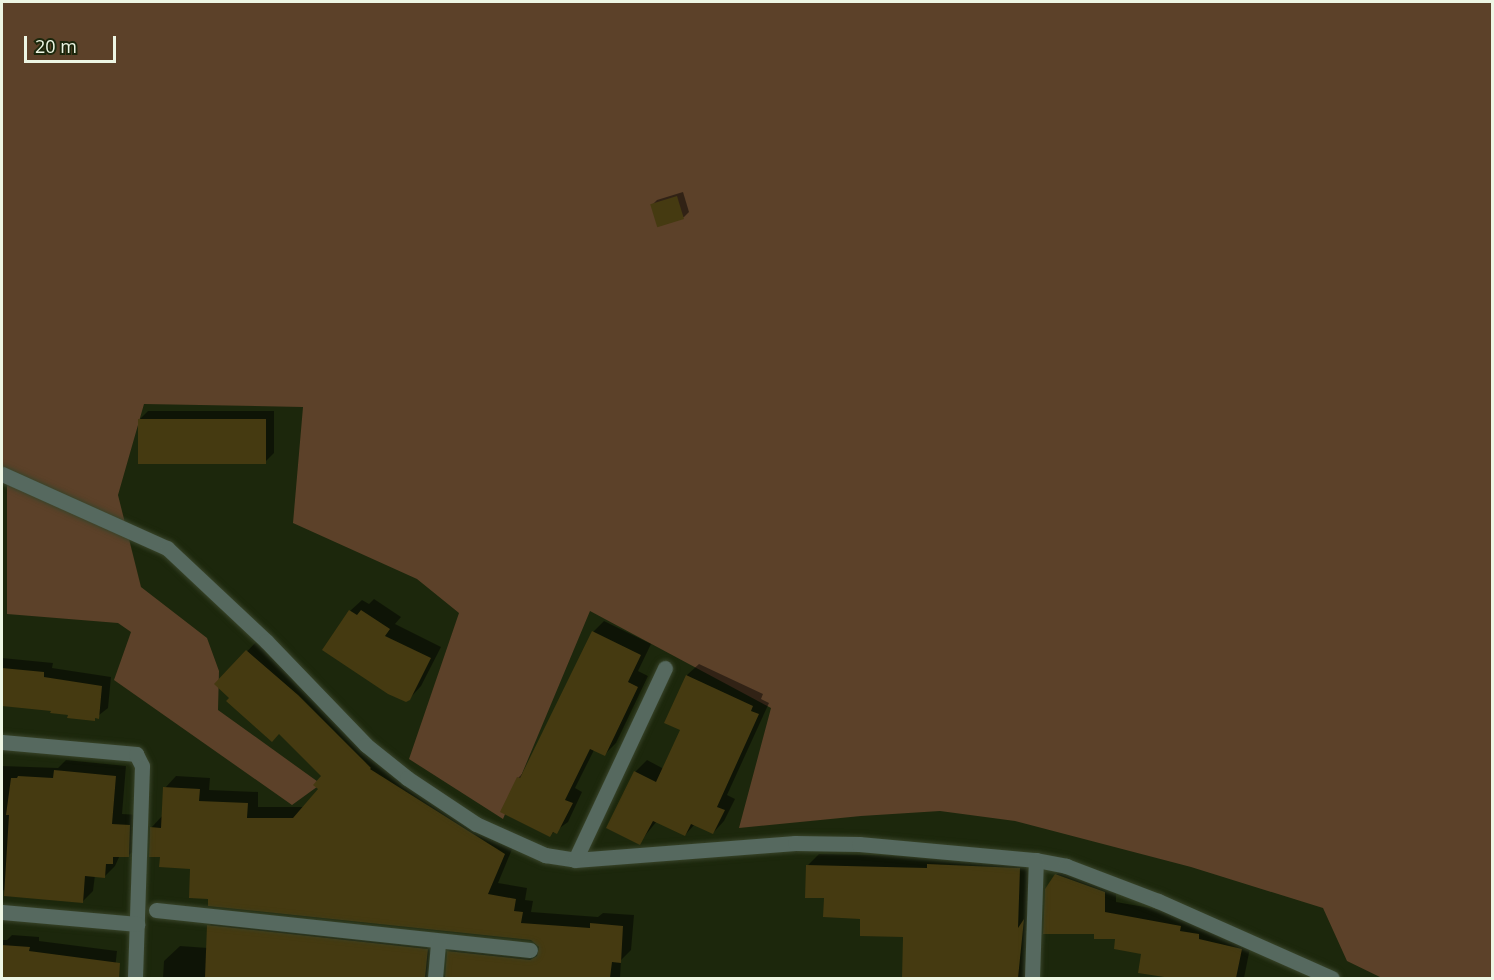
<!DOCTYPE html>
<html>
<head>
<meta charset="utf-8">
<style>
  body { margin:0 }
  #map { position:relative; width:1494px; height:980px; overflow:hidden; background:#1c270c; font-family:"Open Sans",sans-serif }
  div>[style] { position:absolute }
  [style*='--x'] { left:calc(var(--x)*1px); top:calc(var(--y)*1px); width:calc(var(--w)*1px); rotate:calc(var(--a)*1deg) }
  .green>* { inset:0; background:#5c4129 }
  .shadow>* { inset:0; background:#0007 }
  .building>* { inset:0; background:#453a11; transform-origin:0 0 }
  .roads { filter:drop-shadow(0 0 2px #39442a) drop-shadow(0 0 2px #39442a) }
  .street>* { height:15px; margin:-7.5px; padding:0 7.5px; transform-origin:7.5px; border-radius:7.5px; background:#56695f }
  span { translate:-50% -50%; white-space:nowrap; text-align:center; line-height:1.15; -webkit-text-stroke:6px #1c270c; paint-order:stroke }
  .frame { position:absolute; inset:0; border:3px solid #edf6e4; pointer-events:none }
  .scale { position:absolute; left:24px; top:36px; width:92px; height:27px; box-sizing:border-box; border:3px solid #edf6e4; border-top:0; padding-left:8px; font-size:18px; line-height:21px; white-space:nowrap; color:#edf6e4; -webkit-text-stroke:4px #1c270c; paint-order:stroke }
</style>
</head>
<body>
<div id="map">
  <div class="green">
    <i style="clip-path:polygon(2px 2px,1492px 2px,1492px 978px,1382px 978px,1347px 961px,1323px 908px,1191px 867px,1015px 821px,940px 811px,861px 816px,739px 828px,771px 708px,590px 611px,503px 819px,409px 759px,459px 613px,417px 579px,293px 523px,303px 407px,144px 404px,118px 495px,141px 587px,207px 638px,219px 671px,218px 710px,321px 784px,292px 805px,114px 680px,131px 632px,118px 623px,7px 614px,7px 473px,2px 470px)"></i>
  </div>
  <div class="shadow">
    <i style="clip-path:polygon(683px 192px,689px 212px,684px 217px,658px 225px,652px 205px,657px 200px)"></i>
    <i style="clip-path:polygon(148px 411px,274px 411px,274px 453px,265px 462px,140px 419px)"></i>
    <i style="clip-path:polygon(374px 599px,401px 617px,395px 624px,441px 647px,421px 686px,410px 698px,350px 611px,362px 600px,369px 604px)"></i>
    <i style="clip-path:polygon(604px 621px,651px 644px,638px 671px,648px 676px,616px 743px,605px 754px,594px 750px,575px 788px,582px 792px,568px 822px,550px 835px,518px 778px,526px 770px,593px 632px)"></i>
    <i style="clip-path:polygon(258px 640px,381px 756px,515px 842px,498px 883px,527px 888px,525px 900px,533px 901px,531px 912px,598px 917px,603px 913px,634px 915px,631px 950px,621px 960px,620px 978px,163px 978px,164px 961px,180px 946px,208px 948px,209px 926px,220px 915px,438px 938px,437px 970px,446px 977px,448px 952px,460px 940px,540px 949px,536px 940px,210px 897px,192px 867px,161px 855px,151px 828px,163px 815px,165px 788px,176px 776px,210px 778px,209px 790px,258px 792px,258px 807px,305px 807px,320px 789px,323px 776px,280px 732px,231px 698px,216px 684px)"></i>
    <i style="clip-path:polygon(2px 658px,53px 663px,52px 668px,111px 677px,108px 708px,94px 719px,52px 709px,2px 704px)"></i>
    <i style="clip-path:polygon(699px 664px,763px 694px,761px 699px,769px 703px,727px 795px,735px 799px,724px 821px,713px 833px,695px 824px,685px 835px,657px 821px,639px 843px,608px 827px,636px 771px,647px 760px,664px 769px,682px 730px,666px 722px,687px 675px)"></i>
    <i style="clip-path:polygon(66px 760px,126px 766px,122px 814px,140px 815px,139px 845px,129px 855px,120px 855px,115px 866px,105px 876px,95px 875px,93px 891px,83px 901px,2px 890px,2px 766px,58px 768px)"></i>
    <i style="clip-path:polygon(819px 854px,1030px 858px,1027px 978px,904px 978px,905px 935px,862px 917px,825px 897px,808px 865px)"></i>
    <i style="clip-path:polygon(1067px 864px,1116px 881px,1116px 902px,1191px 915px,1252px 938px,1244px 978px,1180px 978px,1139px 972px,1142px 953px,1117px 937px,1095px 932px,1056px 875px)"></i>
    <i style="clip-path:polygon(12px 935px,39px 937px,39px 941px,117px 951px,114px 978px,2px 978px,2px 940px,7px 940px)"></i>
  </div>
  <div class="building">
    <i style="left:677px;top:196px;width:24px;height:28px;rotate:73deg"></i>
    <i style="left:138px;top:419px;width:128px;height:45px"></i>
    <i style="clip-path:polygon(349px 610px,357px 615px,361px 610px,390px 629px,385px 636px,431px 658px,410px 700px,406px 702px,388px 694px,322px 650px)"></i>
    <i style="clip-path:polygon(592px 631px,641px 655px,628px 682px,638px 687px,605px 756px,590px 749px,565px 800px,573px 803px,557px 834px,553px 832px,550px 837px,500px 812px,517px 777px,520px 778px)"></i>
    <i style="clip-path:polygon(246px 650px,298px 695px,371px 768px,370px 769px,505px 854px,488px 894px,516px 899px,514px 911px,523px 912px,521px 923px,590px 928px,590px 923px,623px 926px,621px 963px,612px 962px,610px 978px,445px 978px,447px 951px,530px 960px,537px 956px,539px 947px,531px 940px,208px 906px,208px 899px,189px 898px,190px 869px,159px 867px,160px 857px,149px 857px,150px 827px,161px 828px,163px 787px,200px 789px,199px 801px,248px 803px,247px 818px,293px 818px,318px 789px,313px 785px,321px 776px,279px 734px,272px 742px,226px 701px,229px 698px,214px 684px)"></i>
    <i style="clip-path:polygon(2px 668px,44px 672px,44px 677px,102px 686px,99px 719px,95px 718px,95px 721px,67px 718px,68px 715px,50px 713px,51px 711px,2px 706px)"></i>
    <i style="clip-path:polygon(686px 675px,753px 706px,751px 711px,759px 714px,717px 807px,725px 810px,713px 834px,691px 824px,685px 836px,653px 821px,640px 845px,606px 828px,634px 771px,656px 782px,680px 730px,664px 723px)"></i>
    <i style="clip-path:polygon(54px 770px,116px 776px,112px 824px,130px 825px,129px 857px,113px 857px,113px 864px,106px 864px,105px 878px,85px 876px,83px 903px,4px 896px,9px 815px,6px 815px,11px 778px,17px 778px,18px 776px,53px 778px)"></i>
    <i style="clip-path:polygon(927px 864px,1020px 868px,1018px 928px,1024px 919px,1018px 978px,902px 978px,903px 937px,860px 936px,860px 919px,823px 917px,824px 898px,805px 898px,806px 865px,927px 868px)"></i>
    <i style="clip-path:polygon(1055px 874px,1105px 892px,1105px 912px,1181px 926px,1180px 931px,1199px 934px,1199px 939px,1242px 949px,1236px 978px,1171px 978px,1138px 973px,1141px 954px,1114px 949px,1115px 939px,1094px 939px,1094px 934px,1043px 934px,1045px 889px)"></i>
    <i style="clip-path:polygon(207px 925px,428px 949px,425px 978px,205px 978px)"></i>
    <i style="clip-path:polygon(2px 945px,30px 947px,29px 951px,120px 963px,119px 978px,2px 978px)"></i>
  </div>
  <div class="roads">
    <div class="street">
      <i style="--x:2;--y:474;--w:181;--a:24.2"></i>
      <i style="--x:167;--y:548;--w:136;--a:43.2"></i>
      <i style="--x:266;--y:641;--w:144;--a:46.1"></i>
      <i style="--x:366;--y:745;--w:53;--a:38.8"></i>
      <i style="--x:407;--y:778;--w:83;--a:33.7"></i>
      <i style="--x:476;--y:824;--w:76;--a:24.2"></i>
      <i style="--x:545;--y:855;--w:30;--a:9"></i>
      <i style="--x:575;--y:860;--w:221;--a:-4.4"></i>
      <i style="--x:795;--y:843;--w:64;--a:0.9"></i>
      <i style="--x:859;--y:844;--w:178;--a:5.2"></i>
      <i style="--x:1036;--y:860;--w:31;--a:11"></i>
      <i style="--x:1066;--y:866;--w:98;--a:20.8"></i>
      <i style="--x:1158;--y:901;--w:190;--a:23.9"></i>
      <i style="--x:2;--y:742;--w:135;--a:5.1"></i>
      <i style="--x:136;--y:754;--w:13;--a:63"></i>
      <i style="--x:142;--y:766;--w:212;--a:91.9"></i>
      <i style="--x:575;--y:860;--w:212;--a:-64.9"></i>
      <i style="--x:156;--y:910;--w:376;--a:6.1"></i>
      <i style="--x:2;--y:912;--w:136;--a:5.1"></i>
      <i style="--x:435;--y:978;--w:37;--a:-85"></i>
      <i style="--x:1032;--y:978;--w:118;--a:-88.1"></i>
    </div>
  </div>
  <div class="frame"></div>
  <div class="scale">20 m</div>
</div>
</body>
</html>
